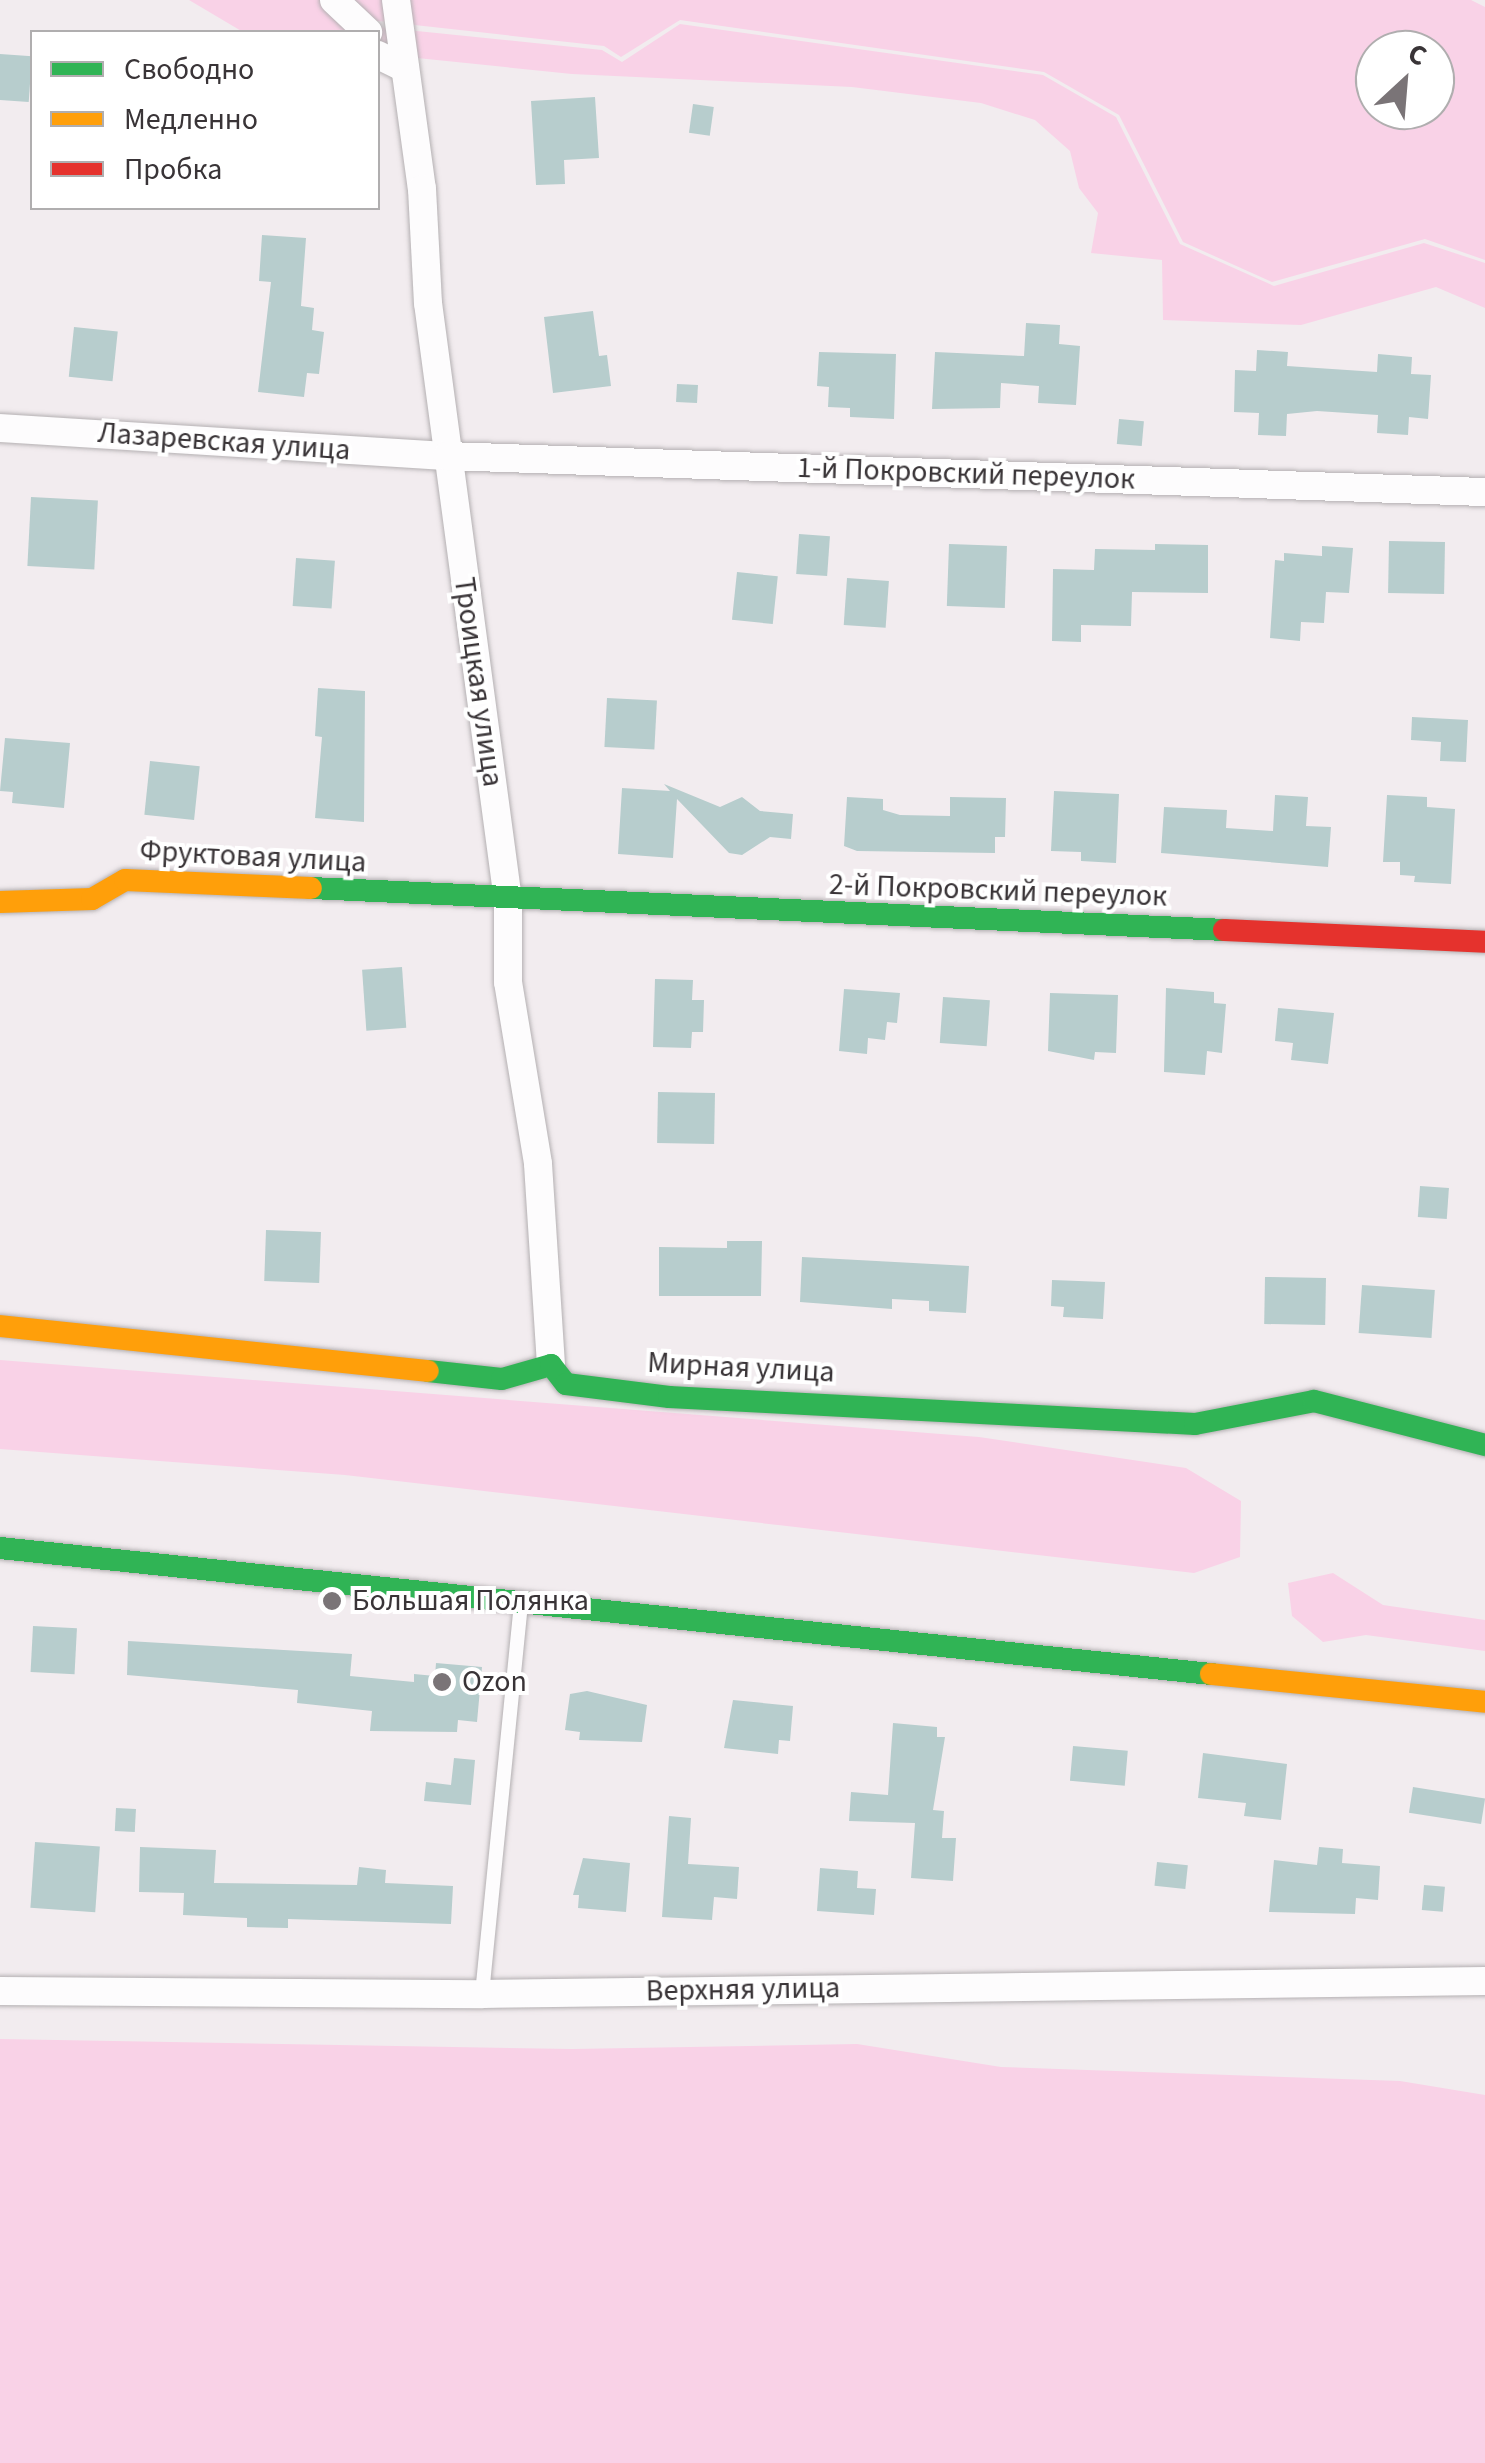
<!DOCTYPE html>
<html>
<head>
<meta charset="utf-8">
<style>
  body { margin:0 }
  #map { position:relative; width:1485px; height:2463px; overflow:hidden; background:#f2ecef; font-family:"Source Sans 3",sans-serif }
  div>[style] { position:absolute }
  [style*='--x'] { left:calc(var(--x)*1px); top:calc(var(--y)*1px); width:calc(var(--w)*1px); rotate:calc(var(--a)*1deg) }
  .green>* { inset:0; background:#f9d2e7 }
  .building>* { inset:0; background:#b7cdcd; transform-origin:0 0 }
  .roads { filter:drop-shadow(0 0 2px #b4b0b2) drop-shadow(0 0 2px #b4b0b2) }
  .lane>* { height:14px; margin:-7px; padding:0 7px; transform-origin:7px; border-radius:7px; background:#fdfcfd }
  .street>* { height:28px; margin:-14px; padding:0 14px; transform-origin:14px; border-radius:14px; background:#fdfcfd }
  .fast>* { height:22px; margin:-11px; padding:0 11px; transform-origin:11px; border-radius:11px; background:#30b455 }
  .slow>* { height:22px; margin:-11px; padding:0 11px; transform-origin:11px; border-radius:11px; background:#ff9f0a }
  .jam>* { height:22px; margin:-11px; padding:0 11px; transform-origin:11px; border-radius:11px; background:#e5322d }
  .dots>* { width:28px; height:28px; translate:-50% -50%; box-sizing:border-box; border:5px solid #fff; border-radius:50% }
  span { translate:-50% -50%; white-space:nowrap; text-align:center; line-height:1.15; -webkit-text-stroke:8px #fff; paint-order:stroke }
  .street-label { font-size:30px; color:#393437 }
  .poi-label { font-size:30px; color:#393437 }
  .left { translate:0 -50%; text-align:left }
  .legend { position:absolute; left:30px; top:30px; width:350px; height:180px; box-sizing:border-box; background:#fff; border:2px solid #b0aeaf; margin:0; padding:12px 18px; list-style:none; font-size:30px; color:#393437 }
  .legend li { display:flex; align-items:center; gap:20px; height:50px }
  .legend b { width:50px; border:2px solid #b0aeaf }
  .north { position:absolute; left:1355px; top:30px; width:100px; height:100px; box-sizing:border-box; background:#fff; border:2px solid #b0aeaf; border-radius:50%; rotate:26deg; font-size:28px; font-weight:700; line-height:40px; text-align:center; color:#393437 }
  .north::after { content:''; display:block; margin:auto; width:35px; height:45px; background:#7a7477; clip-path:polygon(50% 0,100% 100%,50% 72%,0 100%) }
</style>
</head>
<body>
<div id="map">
  <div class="green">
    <i style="clip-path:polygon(evenodd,189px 0,1471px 0,1485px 7px,1485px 260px,1425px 239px,1272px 282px,1183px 242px,1119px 115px,1044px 72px,680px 20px,621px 57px,604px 46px,351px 18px,347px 32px,243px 32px,189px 0,1375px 50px,1435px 50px,1435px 110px,1375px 110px,1375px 50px)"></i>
    <i style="clip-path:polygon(680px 24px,1043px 75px,1116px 117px,1180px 244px,1274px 286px,1424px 243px,1485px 263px,1485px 308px,1436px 287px,1301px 325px,1163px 320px,1162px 260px,1091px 253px,1098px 213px,1079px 188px,1070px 151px,1035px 120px,981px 103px,852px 87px,572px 74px,378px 54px,358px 25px,602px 50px,622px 62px)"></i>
    <i style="clip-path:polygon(0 1360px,979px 1437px,1186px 1468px,1241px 1501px,1240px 1557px,1194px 1573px,345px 1475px,0 1449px)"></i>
    <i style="clip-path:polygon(1333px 1573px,1383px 1605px,1485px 1620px,1485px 1651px,1366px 1635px,1323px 1642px,1292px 1616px,1288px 1583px)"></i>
    <i style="clip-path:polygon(0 2039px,572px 2049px,857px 2044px,1001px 2067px,1400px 2081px,1485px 2095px,1485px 2463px,0 2463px)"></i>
  </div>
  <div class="building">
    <i style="left:0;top:54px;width:32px;height:46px;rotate:4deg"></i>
    <i style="clip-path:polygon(595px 97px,599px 158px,564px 160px,565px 184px,536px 185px,531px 101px)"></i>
    <i style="left:693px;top:104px;width:21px;height:29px;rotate:8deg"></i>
    <i style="clip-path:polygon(262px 235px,306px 238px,301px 306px,314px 308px,312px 330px,324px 332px,319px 374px,307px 373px,304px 397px,258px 392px,271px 282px,259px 281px)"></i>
    <i style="clip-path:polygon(593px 311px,599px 356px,607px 355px,611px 386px,553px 393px,544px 317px)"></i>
    <i style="clip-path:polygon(1026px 323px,1060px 325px,1059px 344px,1080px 346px,1076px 405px,1038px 403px,1039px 386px,1001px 383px,1000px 408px,932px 409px,935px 352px,1024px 356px)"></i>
    <i style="left:74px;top:327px;width:44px;height:50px;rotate:6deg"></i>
    <i style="clip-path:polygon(1257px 350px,1288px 352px,1287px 366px,1377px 372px,1378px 354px,1412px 357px,1411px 374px,1431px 375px,1428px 419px,1409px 417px,1408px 435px,1377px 433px,1378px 415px,1317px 411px,1287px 414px,1286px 436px,1258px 435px,1259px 413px,1234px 412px,1235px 370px,1256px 371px)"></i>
    <i style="clip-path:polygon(819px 352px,896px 354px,894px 419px,850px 417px,850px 408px,828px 407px,829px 387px,817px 386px)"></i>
    <i style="left:677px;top:384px;width:21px;height:18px;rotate:3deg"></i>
    <i style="left:1119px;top:419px;width:25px;height:25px;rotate:5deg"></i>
    <i style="left:31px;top:497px;width:67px;height:69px;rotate:3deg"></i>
    <i style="left:799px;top:534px;width:31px;height:40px;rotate:4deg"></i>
    <i style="left:1389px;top:541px;width:56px;height:52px;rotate:1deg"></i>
    <i style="left:949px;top:544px;width:58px;height:62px;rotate:2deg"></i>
    <i style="clip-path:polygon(1155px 544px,1208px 545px,1208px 593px,1132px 592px,1131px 626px,1081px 625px,1081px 642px,1052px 641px,1053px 569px,1094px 570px,1095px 549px,1155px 550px)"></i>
    <i style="clip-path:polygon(1322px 546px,1353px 548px,1349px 593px,1326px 592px,1324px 623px,1301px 622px,1300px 641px,1270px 638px,1275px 560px,1284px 561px,1284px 553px,1322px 556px)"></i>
    <i style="left:296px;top:558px;width:39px;height:48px;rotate:4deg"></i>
    <i style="left:737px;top:572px;width:41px;height:48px;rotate:6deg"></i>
    <i style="left:847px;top:578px;width:42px;height:47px;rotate:4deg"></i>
    <i style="clip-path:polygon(318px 688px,365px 691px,364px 822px,315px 818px,322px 737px,315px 736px)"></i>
    <i style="left:607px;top:698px;width:50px;height:49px;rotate:3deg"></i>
    <i style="clip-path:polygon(1412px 717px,1468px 720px,1466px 762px,1440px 761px,1441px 742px,1411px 740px)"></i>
    <i style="clip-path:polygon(5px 738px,70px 743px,64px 808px,12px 803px,13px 792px,0 791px)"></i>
    <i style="left:150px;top:761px;width:50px;height:54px;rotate:6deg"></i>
    <i style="clip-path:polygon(664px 784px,720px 807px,742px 797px,760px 811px,793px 814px,791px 839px,770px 837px,742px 855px,729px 853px,677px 799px,673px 858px,618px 854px,622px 788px,670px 791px)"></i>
    <i style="clip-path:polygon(1054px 791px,1119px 794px,1116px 863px,1081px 861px,1081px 852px,1051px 851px)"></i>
    <i style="clip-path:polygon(1275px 795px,1308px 797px,1306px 826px,1331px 827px,1328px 867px,1161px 853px,1164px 807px,1227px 810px,1226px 828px,1273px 831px)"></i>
    <i style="clip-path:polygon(1387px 795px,1427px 797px,1427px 807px,1455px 809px,1451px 884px,1414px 882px,1415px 876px,1400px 875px,1400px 862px,1383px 862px)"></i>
    <i style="clip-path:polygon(847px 797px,883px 799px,883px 810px,900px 815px,950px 816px,950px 797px,1006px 798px,1005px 837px,995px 837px,995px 853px,857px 851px,844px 846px)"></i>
    <i style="left:402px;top:967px;width:61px;height:40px;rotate:86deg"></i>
    <i style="clip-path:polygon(655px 979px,693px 980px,692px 1000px,704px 1000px,703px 1032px,692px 1032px,691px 1048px,653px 1047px)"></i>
    <i style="clip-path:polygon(1166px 988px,1214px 992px,1214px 1003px,1226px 1004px,1222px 1053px,1207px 1051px,1205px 1075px,1164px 1072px)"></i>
    <i style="clip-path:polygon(844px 989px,900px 993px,897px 1023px,887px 1022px,885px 1040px,868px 1038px,867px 1054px,839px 1051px)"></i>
    <i style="clip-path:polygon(1050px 993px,1118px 995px,1116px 1053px,1095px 1052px,1094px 1060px,1048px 1051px)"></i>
    <i style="left:943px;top:997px;width:47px;height:46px;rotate:4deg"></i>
    <i style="clip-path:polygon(1278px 1008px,1334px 1013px,1328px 1064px,1291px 1060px,1293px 1043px,1275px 1041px)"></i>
    <i style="left:658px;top:1092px;width:57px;height:51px;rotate:1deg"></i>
    <i style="left:1420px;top:1186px;width:29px;height:31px;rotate:4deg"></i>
    <i style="left:266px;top:1230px;width:55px;height:51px;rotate:2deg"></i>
    <i style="clip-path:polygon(727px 1241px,762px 1241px,761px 1296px,659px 1296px,659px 1247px,727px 1248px)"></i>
    <i style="clip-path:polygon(802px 1257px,969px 1266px,966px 1313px,929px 1311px,929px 1301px,892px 1299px,892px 1309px,800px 1302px)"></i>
    <i style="left:1265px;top:1277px;width:61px;height:47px;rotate:1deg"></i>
    <i style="clip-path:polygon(1052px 1280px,1105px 1282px,1103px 1319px,1063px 1317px,1064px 1307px,1051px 1306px)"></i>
    <i style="left:1362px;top:1285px;width:73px;height:48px;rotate:4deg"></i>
    <i style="left:33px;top:1626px;width:44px;height:46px;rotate:3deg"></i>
    <i style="clip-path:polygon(128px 1641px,352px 1654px,350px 1676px,414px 1682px,414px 1674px,435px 1676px,436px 1663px,482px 1667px,477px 1722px,458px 1720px,457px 1732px,370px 1731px,372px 1711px,297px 1703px,298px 1690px,127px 1675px)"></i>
    <i style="clip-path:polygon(587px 1691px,647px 1705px,642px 1742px,579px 1740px,580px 1732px,565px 1730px,570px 1694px)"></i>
    <i style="clip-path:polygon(733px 1700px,793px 1706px,790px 1741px,779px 1740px,778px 1754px,724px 1748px)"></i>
    <i style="clip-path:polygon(893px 1723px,937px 1727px,937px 1737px,945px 1737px,933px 1810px,944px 1811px,942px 1838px,956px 1838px,953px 1881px,911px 1878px,915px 1823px,849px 1821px,851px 1792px,888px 1795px)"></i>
    <i style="left:1073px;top:1746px;width:55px;height:35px;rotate:5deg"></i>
    <i style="clip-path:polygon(1203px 1753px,1287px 1764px,1281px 1820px,1244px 1816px,1246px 1803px,1198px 1798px)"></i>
    <i style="clip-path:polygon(454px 1758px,475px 1760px,471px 1805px,424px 1801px,426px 1782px,451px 1785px)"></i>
    <i style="left:1413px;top:1787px;width:73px;height:26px;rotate:9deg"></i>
    <i style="left:116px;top:1808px;width:20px;height:23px;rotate:3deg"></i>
    <i style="clip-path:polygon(669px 1816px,691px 1818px,688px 1864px,739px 1867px,737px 1899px,714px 1897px,712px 1920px,662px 1917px)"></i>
    <i style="left:35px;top:1842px;width:65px;height:66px;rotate:4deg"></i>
    <i style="clip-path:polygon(140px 1847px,216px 1850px,214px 1883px,357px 1885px,359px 1867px,386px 1870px,385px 1883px,453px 1886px,451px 1924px,288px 1919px,288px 1928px,247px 1927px,247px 1918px,183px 1915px,184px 1893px,139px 1892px)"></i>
    <i style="clip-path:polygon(1319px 1847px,1343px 1849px,1342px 1863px,1380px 1866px,1378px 1900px,1356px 1898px,1355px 1914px,1269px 1912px,1274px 1860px,1317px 1865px)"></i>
    <i style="clip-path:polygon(583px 1858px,630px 1863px,626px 1912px,578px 1908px,579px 1895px,573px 1895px)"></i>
    <i style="left:1157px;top:1862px;width:31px;height:24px;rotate:6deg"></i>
    <i style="clip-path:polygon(820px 1868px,858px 1871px,857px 1888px,876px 1889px,874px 1915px,817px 1911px)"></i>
    <i style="left:1424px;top:1885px;width:21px;height:25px;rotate:5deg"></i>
  </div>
  <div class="roads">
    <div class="lane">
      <i style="--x:482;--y:1994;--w:392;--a:-84.3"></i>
    </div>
    <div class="street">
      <i style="--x:334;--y:0;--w:47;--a:43.3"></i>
      <i style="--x:396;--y:0;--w:191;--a:82.2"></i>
      <i style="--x:422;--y:189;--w:114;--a:87"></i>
      <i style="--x:428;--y:303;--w:602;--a:82.37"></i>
      <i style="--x:508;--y:900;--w:82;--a:90"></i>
      <i style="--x:508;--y:982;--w:184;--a:80.6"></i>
      <i style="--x:538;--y:1164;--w:201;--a:86.3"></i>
      <i style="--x:378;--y:55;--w:30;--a:26"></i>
      <i style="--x:0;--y:428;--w:448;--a:3.6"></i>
      <i style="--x:447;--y:456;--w:1039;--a:1.99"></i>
      <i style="--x:0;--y:1991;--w:482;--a:0.4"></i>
      <i style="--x:482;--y:1994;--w:1003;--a:-0.74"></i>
    </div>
    <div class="fast">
      <i style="--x:311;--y:888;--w:914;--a:2.63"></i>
      <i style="--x:428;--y:1371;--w:74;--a:6.2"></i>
      <i style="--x:502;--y:1379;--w:51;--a:-15.9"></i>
      <i style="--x:551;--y:1365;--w:24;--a:52"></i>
      <i style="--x:566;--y:1384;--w:104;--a:7.2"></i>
      <i style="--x:669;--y:1397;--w:527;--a:2.94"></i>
      <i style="--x:1195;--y:1424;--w:121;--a:-10.9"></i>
      <i style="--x:1314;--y:1401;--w:177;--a:14.4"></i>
      <i style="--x:0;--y:1548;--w:1218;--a:5.94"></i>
    </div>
    <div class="slow">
      <i style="--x:0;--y:902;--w:92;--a:-1.9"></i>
      <i style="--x:92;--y:899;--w:38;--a:-30"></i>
      <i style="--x:125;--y:880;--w:186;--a:2.5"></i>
      <i style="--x:0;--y:1326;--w:430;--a:6"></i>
      <i style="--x:1211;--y:1674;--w:275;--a:5.8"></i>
    </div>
    <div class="jam">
      <i style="--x:1224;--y:930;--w:261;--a:2.6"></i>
    </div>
  </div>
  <div class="dots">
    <i style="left:332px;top:1601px;background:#7a7477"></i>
    <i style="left:442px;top:1682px;background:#7a7477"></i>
  </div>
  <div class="street-label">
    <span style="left:224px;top:442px;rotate:4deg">Лазаревская улица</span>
    <span style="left:966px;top:474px;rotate:2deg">1-й Покровский переулок</span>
    <span style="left:478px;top:682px;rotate:82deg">Троицкая улица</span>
    <span style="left:253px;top:857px;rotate:3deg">Фруктовая улица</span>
    <span style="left:998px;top:891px;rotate:2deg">2-й Покровский переулок</span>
    <span style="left:741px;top:1368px;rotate:3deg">Мирная улица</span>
    <span style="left:743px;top:1990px;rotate:-1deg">Верхняя улица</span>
  </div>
  <div class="poi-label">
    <span class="left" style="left:352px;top:1601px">Большая Полянка</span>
    <span class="left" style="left:462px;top:1682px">Ozon</span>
  </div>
  <ul class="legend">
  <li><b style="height:12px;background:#30b455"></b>Свободно</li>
  <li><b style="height:12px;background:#ff9f0a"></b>Медленно</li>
  <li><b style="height:12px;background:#e5322d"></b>Пробка</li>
  </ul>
  <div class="north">С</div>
</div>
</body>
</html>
